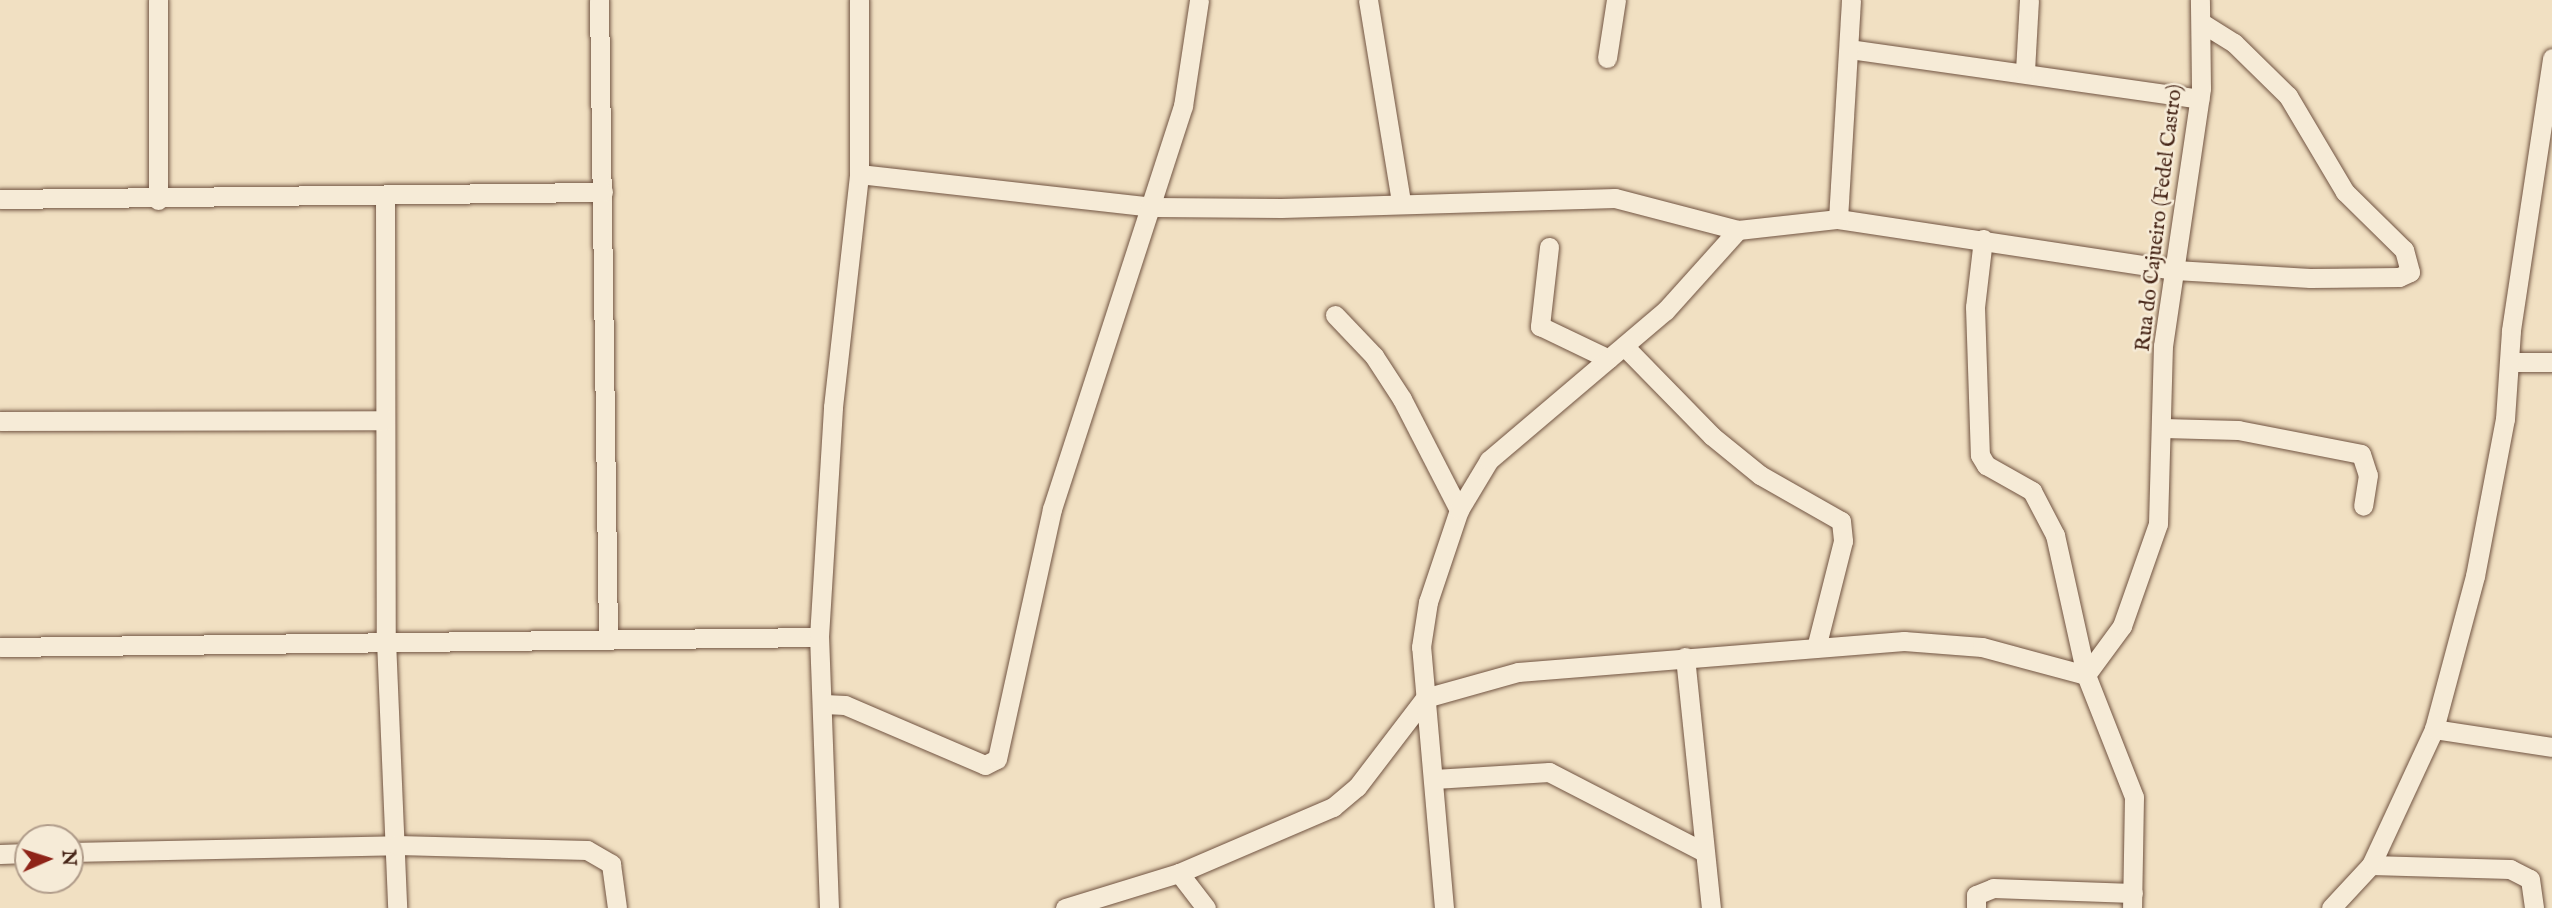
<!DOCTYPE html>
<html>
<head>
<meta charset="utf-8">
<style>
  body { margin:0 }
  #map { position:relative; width:2552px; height:908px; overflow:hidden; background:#f1e0c2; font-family:"IM FELL English",serif }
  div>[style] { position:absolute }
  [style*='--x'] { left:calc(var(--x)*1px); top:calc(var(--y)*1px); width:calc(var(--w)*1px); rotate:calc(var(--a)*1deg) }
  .roads { filter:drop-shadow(0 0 2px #715442) drop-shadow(0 0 2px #715442) }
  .minor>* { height:19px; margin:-9.5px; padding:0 9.5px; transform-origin:9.5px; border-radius:9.5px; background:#f6ebd7 }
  span { translate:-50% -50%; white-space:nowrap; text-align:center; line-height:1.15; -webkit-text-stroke:5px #f6ebd7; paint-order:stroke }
  .street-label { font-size:21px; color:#462517 }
  .north { position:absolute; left:14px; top:824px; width:70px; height:70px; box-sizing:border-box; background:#f6ebd7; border:2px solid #b09c8a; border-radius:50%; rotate:87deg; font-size:19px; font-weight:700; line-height:28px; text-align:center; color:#462517 }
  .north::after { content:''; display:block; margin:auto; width:24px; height:32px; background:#8f2418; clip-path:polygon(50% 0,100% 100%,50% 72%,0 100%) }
</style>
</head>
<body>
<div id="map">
  <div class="roads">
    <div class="minor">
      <i style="--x:158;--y:0;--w:200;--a:90"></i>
      <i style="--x:599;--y:0;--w:638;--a:89.19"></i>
      <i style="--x:1368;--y:0;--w:205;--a:80.7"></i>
      <i style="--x:1849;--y:49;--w:354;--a:8.1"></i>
      <i style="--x:1607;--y:58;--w:59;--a:-81.2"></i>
      <i style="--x:2025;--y:71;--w:71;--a:-86.8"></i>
      <i style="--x:859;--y:174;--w:296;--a:6.4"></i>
      <i style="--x:1153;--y:207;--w:128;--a:0.4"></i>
      <i style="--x:1281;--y:208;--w:334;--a:-1.7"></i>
      <i style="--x:1615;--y:198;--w:127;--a:14.6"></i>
      <i style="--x:1738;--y:230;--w:101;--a:-6.3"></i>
      <i style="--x:1838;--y:219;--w:341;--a:8.6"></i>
      <i style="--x:2175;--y:270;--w:135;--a:3.4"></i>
      <i style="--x:2310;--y:278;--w:89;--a:-0.6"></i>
      <i style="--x:2399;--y:277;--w:12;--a:-24"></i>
      <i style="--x:2410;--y:272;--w:23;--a:-105"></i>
      <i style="--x:2404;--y:250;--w:83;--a:-135.5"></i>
      <i style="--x:2345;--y:192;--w:112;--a:-120.7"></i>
      <i style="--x:2288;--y:96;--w:76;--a:-135.5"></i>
      <i style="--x:2234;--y:43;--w:39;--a:-148"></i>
      <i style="--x:385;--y:197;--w:443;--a:89.9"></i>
      <i style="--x:386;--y:640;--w:268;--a:87.6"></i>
      <i style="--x:0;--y:199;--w:603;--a:-0.67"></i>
      <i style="--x:1838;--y:219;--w:219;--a:-86.6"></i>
      <i style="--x:1983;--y:239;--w:68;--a:96.7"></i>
      <i style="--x:1975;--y:307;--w:148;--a:88.1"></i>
      <i style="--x:1980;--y:455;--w:12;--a:59"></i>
      <i style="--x:1986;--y:465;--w:53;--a:29.5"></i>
      <i style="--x:2032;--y:491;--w:50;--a:62.4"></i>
      <i style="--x:2055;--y:535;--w:143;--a:77.5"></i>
      <i style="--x:2086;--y:675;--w:131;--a:68.5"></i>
      <i style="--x:2134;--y:797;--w:111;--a:91"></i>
      <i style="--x:1549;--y:247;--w:80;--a:96.5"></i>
      <i style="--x:1540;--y:326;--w:76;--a:25.6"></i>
      <i style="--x:1335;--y:315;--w:57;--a:46.4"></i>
      <i style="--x:1374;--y:356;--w:51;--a:56.9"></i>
      <i style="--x:1402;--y:399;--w:125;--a:62.8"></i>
      <i style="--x:1624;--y:346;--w:126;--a:45.6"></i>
      <i style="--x:1712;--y:436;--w:62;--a:39.1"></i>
      <i style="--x:1760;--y:475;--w:93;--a:29.6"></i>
      <i style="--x:1841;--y:521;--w:20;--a:84"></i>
      <i style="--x:1843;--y:541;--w:110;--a:104.2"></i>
      <i style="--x:2511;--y:362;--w:41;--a:0"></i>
      <i style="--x:0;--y:421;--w:385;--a:-0.1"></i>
      <i style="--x:2163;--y:428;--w:75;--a:1.5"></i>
      <i style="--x:2238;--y:430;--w:125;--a:11"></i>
      <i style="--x:2361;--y:454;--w:22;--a:72"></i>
      <i style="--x:2368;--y:475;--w:31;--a:99"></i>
      <i style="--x:0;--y:647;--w:819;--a:-0.7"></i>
      <i style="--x:1685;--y:657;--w:252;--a:84.1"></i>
      <i style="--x:824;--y:704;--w:21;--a:3"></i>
      <i style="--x:845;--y:705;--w:152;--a:23.2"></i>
      <i style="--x:985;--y:765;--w:13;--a:-27"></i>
      <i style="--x:997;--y:759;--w:256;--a:-77.6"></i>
      <i style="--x:1052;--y:509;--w:424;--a:-72"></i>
      <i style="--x:1183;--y:106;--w:107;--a:-81.4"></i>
      <i style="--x:2434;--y:729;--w:119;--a:8.7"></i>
      <i style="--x:1434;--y:779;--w:115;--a:-3.5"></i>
      <i style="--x:1549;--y:772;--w:172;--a:27.3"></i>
      <i style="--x:70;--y:852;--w:327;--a:-1.2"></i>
      <i style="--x:397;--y:845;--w:190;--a:1.5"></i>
      <i style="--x:587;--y:850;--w:28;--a:30"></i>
      <i style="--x:611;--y:864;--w:44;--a:82.2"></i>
      <i style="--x:0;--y:854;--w:28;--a:-2"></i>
      <i style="--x:2371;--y:865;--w:139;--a:1.6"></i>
      <i style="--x:2510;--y:869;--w:22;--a:27"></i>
      <i style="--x:2530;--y:879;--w:29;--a:82"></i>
      <i style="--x:1179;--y:873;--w:44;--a:52.4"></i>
      <i style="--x:829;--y:908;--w:271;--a:-92.1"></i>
      <i style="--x:819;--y:637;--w:230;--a:-86.5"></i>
      <i style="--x:833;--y:407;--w:234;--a:-83.6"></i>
      <i style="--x:859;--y:174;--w:174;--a:-90"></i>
      <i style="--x:1065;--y:908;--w:119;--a:-17.1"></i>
      <i style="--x:1179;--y:873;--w:168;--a:-23.2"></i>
      <i style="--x:1333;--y:807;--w:31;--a:-40"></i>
      <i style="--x:1357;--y:787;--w:112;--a:-52.6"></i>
      <i style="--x:1425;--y:698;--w:97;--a:-15.6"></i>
      <i style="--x:1518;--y:672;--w:387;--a:-4.6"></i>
      <i style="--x:1904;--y:641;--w:78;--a:4.4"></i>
      <i style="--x:1982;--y:647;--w:108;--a:15.1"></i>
      <i style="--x:2086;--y:675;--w:61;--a:-53.7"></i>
      <i style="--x:2122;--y:626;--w:108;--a:-70.6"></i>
      <i style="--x:2158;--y:524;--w:178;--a:-88.4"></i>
      <i style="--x:2163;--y:346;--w:261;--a:-81.6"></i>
      <i style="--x:2201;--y:88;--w:88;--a:-90.7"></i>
      <i style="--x:1444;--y:908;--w:262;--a:-95"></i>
      <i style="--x:1421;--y:647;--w:46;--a:-81.2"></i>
      <i style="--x:1428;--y:602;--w:97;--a:-71.4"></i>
      <i style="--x:1459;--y:510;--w:58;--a:-59"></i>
      <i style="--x:1489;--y:460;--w:231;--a:-40.3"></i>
      <i style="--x:1665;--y:311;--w:109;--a:-48"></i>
      <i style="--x:1976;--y:908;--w:13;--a:-90"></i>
      <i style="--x:1976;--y:895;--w:18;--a:-22"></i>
      <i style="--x:1993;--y:888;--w:140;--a:2"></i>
      <i style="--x:2331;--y:908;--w:59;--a:-47.1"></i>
      <i style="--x:2371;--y:865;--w:150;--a:-65.1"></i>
      <i style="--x:2434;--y:729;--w:158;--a:-75"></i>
      <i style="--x:2475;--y:576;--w:160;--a:-79.2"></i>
      <i style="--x:2505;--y:419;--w:89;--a:-86.1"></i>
      <i style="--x:2511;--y:330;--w:275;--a:-81.4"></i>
    </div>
  </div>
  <div class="street-label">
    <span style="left:2160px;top:218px;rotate:-83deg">Rua do Cajueiro (Fedel Castro)</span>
  </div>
  <div class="north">N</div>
</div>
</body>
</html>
